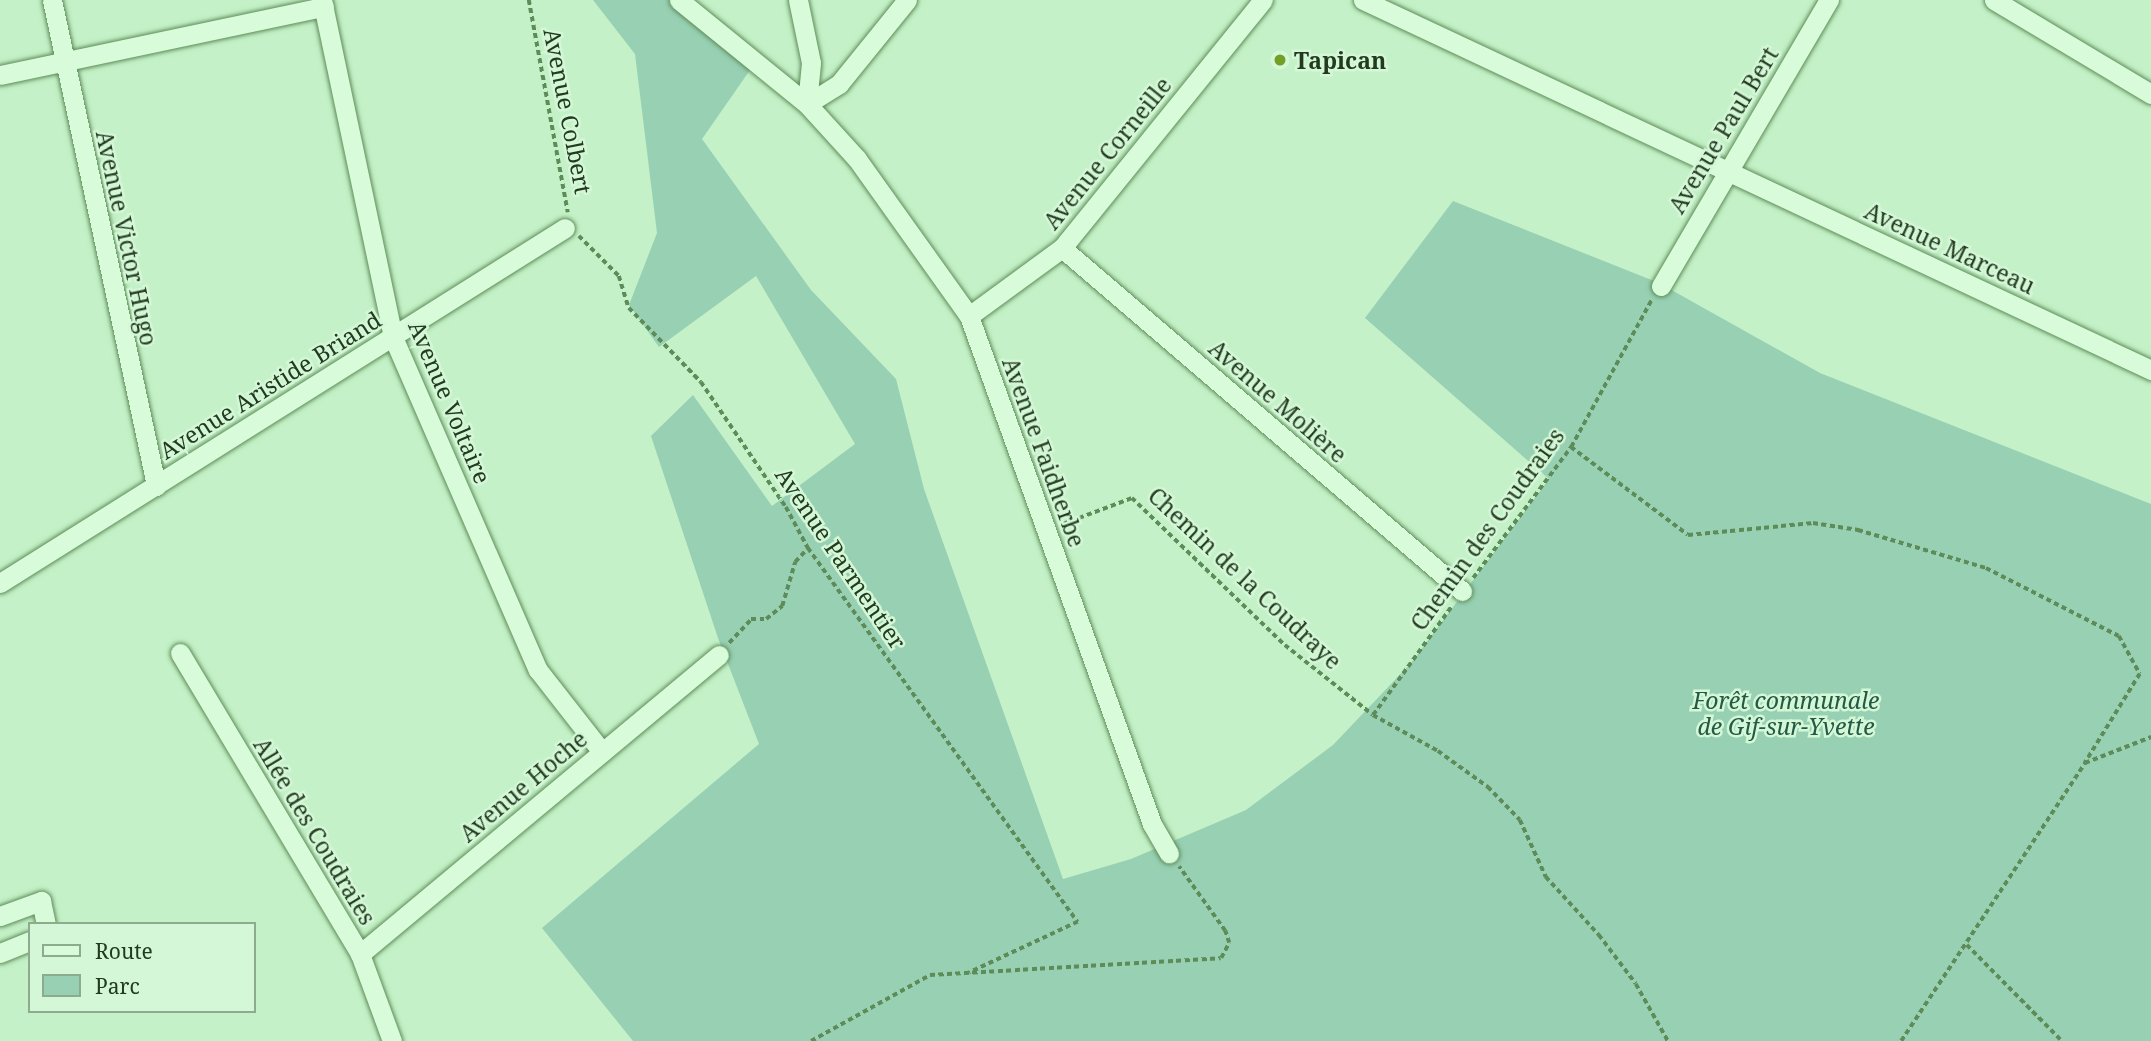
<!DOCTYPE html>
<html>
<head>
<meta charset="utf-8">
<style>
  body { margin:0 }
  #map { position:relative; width:2151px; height:1041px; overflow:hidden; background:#c4f1c7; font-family:"Noto Serif",serif }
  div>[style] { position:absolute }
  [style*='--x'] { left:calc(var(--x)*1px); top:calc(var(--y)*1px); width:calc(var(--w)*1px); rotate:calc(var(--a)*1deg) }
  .green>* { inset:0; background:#97d0b3 }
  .path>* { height:3.5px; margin-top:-1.75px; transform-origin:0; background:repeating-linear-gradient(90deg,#5e8c59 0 5px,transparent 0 8.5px) }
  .roads { filter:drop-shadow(0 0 2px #5e8c59) drop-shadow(0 0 2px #5e8c59) }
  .minor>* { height:19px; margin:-9.5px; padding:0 9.5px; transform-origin:9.5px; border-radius:9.5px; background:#d8fbda }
  .dots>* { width:19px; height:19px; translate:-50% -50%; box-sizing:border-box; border:4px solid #d4f7d7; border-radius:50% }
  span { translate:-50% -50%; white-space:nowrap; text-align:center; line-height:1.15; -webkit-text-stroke:5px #d4f7d7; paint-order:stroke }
  .poi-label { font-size:23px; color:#223b1e; font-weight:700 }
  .left { translate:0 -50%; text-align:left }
  .street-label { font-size:23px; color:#223b1e }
  .park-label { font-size:23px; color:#235945; font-style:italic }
  .legend { position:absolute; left:28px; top:922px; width:228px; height:91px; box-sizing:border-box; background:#d4f7d7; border:2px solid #8dac8d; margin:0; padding:9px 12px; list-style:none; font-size:21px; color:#223b1e }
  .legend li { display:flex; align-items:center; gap:14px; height:35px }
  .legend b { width:35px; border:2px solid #8dac8d }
</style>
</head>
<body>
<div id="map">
  <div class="green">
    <i style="clip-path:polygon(593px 0,679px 0,757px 60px,702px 139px,811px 290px,896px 379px,924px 489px,1063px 879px,1131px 859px,1246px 810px,1333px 745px,1411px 663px,1549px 479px,1365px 318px,1453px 201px,1659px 283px,1820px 373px,2151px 504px,2151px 1041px,633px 1041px,542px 928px,759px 744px,718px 638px,651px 436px,693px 395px,772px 506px,855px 444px,756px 276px,659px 347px,629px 305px,657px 233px,635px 54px)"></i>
  </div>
  <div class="path">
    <i style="--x:529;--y:0;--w:216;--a:79.6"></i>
    <i style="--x:579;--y:236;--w:57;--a:45"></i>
    <i style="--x:619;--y:276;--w:34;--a:73"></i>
    <i style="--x:629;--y:308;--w:103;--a:45.8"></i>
    <i style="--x:701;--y:382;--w:151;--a:55.8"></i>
    <i style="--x:786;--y:507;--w:47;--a:61.8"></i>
    <i style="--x:808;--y:548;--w:461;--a:54.2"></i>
    <i style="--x:1078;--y:922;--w:120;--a:154.9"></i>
    <i style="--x:1571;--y:447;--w:146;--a:36.9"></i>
    <i style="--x:1688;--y:535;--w:126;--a:-5.5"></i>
    <i style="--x:1813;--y:523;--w:46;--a:8.8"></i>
    <i style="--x:1858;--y:530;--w:134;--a:16.5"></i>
    <i style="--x:1986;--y:568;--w:149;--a:27.1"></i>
    <i style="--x:2119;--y:636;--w:43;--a:61.1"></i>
    <i style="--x:2140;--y:674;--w:105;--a:121.7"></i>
    <i style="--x:1063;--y:524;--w:74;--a:-20.6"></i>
    <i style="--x:1132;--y:498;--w:212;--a:43.9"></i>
    <i style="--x:1285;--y:645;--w:112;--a:38.5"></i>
    <i style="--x:1373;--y:715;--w:74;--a:29"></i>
    <i style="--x:1438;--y:751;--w:62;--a:35.8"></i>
    <i style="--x:1488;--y:787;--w:46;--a:45.9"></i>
    <i style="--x:1520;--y:820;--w:63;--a:65.5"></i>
    <i style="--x:1546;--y:877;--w:79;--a:47.6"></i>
    <i style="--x:1599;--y:935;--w:61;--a:52.9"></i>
    <i style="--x:1636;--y:984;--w:65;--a:60.7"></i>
    <i style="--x:1473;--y:578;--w:164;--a:-53.2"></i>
    <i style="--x:1571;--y:447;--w:169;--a:-61.3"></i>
    <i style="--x:729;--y:643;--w:33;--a:-47"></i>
    <i style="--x:751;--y:619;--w:15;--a:0"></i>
    <i style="--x:766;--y:619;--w:21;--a:-39"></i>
    <i style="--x:782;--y:606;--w:46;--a:-73.5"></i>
    <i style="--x:795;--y:562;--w:19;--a:-47"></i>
    <i style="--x:1373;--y:715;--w:135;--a:-54.1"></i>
    <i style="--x:1967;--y:945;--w:135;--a:45.3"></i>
    <i style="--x:811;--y:1041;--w:136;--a:-29"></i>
    <i style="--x:930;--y:975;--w:291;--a:-3.3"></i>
    <i style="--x:1221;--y:958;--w:17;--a:-62"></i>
    <i style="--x:1229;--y:943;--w:13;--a:-108"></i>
    <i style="--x:1225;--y:931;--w:79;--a:-125.7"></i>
    <i style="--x:1901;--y:1041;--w:333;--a:-56.5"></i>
    <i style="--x:2085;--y:763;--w:71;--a:-21.5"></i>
  </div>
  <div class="roads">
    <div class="minor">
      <i style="--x:52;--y:0;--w:497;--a:77.9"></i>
      <i style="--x:322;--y:0;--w:344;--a:78.1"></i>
      <i style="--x:393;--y:337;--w:363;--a:66.5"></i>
      <i style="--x:538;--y:670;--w:104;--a:52"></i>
      <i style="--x:679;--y:0;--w:165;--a:39.1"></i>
      <i style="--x:807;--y:104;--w:74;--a:47.7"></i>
      <i style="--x:857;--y:159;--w:193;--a:54.5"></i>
      <i style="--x:969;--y:316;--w:540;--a:70.19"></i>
      <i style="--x:1152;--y:824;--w:34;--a:60"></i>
      <i style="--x:798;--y:0;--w:64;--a:78.3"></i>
      <i style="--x:811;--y:63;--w:41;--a:95.6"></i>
      <i style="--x:1363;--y:0;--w:871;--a:25.15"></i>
      <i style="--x:1994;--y:0;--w:183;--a:30.9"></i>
      <i style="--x:0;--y:75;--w:331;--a:-11.9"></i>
      <i style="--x:807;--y:104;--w:38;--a:-32"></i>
      <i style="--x:839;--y:84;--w:108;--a:-51"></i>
      <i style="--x:1062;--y:248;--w:527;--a:40.61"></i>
      <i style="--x:1661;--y:286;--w:332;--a:-59.6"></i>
      <i style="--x:969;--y:316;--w:115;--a:-36.2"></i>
      <i style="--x:1062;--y:248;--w:319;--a:-51"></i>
      <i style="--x:0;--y:583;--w:667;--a:-32.14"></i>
      <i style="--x:180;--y:653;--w:351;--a:59.1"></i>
      <i style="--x:360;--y:954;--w:93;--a:69.8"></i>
      <i style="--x:0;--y:916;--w:44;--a:-20.1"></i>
      <i style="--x:41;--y:901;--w:24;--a:78"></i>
      <i style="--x:0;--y:953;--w:32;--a:-22"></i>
      <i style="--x:360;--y:954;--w:467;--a:-39.8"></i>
    </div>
  </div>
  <div class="dots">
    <i style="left:1280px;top:60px;background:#729f25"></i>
  </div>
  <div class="poi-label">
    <span class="left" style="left:1294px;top:60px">Tapican</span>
  </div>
  <div class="street-label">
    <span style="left:568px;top:111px;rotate:79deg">Avenue Colbert</span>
    <span style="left:1723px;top:130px;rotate:-59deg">Avenue Paul Bert</span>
    <span style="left:1107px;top:153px;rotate:-51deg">Avenue Corneille</span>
    <span style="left:127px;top:238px;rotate:78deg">Avenue Victor Hugo</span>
    <span style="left:1950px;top:248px;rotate:25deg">Avenue Marceau</span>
    <span style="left:270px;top:385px;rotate:-32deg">Avenue Aristide Briand</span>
    <span style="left:1278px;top:401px;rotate:41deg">Avenue Molière</span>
    <span style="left:450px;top:402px;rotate:67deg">Avenue Voltaire</span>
    <span style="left:1044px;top:452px;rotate:70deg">Avenue Faidherbe</span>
    <span style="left:1487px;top:529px;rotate:-54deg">Chemin des Coudraies</span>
    <span style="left:841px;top:558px;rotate:56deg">Avenue Parmentier</span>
    <span style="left:1245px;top:578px;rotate:43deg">Chemin de la Coudraye</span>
    <span style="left:523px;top:786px;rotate:-40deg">Avenue Hoche</span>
    <span style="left:315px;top:831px;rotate:59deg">Allée des Coudraies</span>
  </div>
  <div class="park-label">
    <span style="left:1786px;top:713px">Forêt communale<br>de Gif-sur-Yvette</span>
  </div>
  <ul class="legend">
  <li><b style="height:9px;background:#d8fbda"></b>Route</li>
  <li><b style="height:19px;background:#97d0b3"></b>Parc</li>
  </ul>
</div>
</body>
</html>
